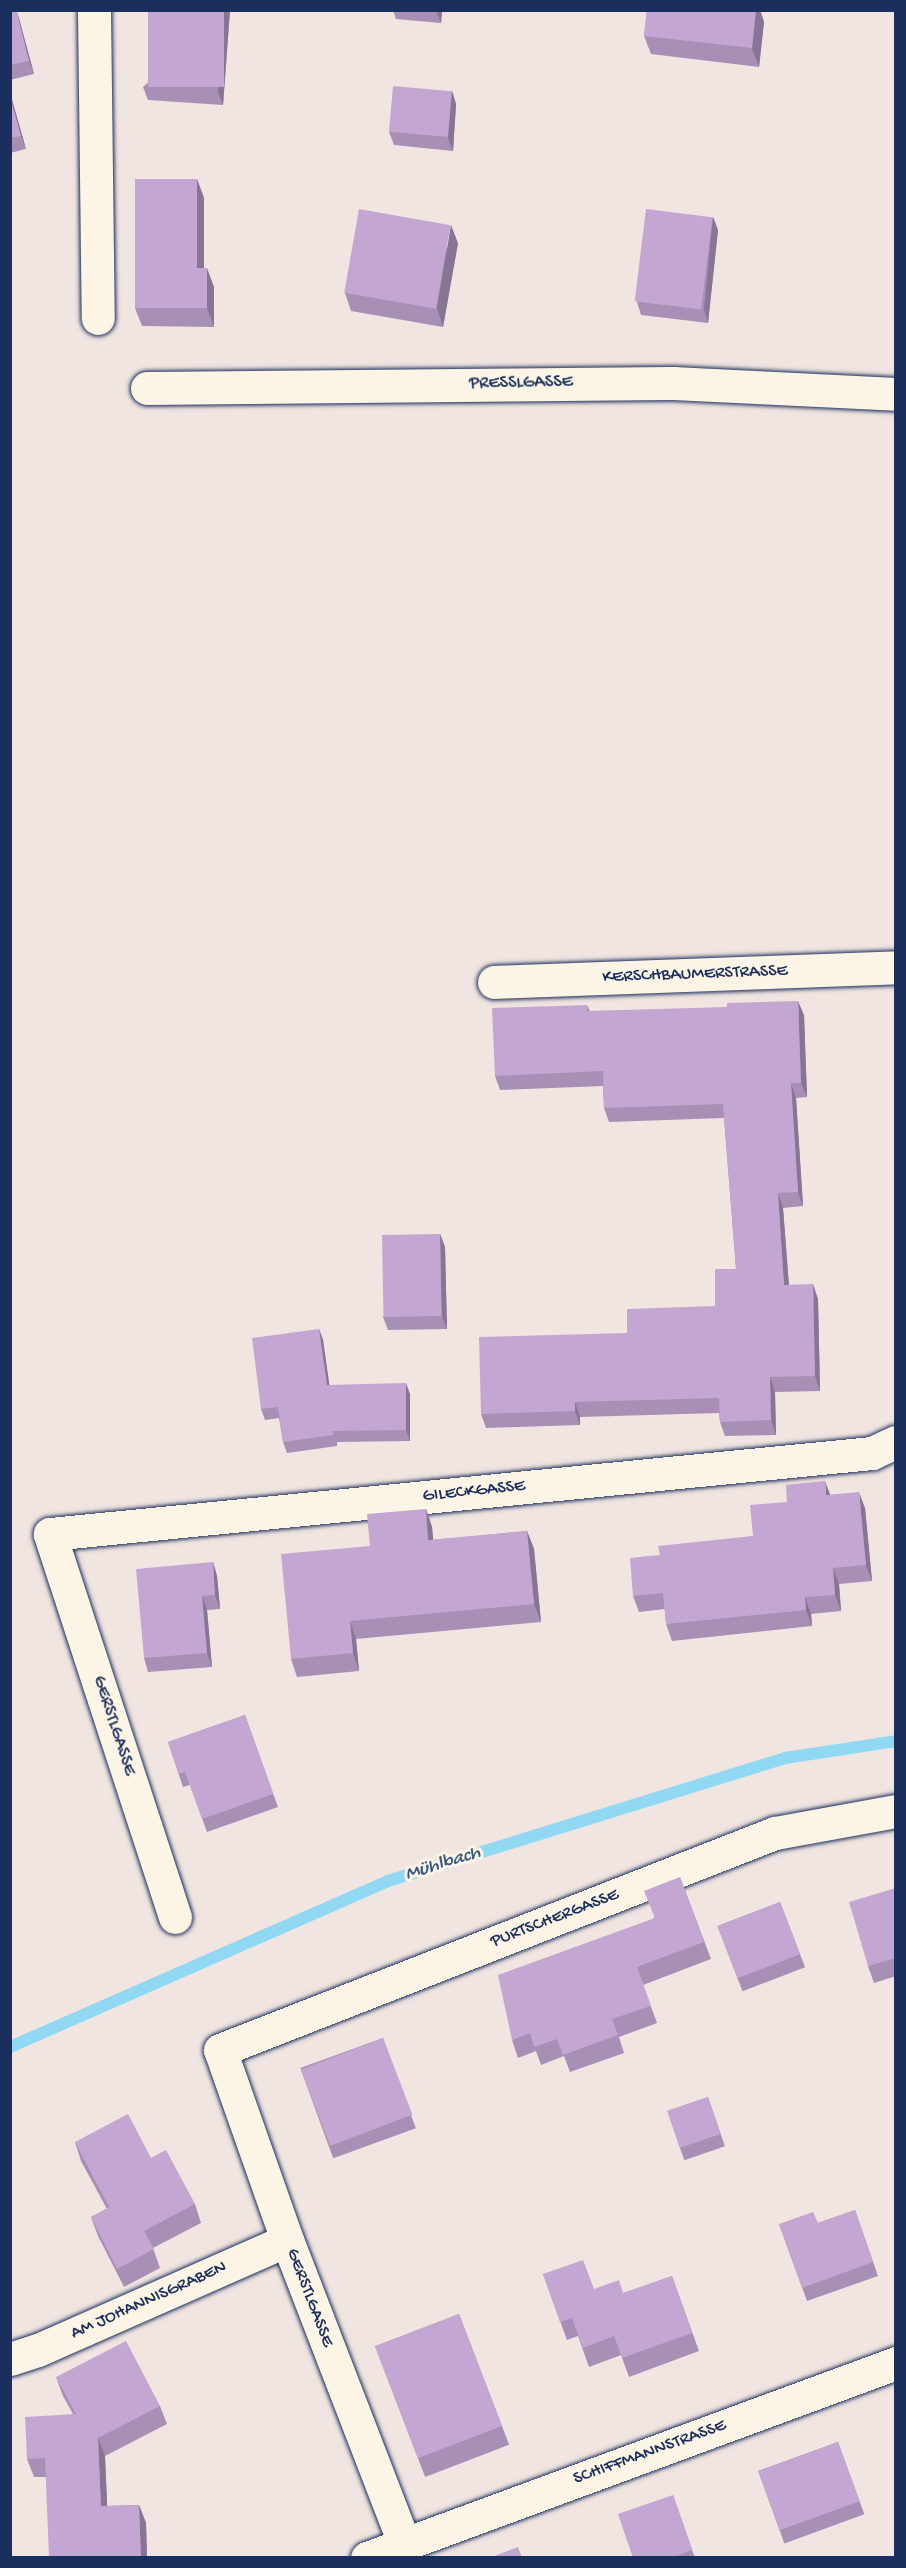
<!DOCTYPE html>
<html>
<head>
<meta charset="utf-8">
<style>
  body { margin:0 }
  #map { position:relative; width:906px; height:2568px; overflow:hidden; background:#f1e5e1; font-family:"Gochi Hand",sans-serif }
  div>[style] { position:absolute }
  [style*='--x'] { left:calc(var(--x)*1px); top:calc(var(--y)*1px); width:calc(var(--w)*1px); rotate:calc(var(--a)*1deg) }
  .stream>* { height:12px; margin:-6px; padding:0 6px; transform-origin:6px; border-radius:6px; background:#91d9f3 }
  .roads { filter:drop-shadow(0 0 2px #1b2f5e) drop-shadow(0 0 2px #1b2f5e) }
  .minor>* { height:33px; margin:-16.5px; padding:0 16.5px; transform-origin:16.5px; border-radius:16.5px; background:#fcf5e5 }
  .wall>* { inset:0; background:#a88fb5; transform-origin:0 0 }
  .shaded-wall>* { inset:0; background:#887493 }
  .building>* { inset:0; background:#c3a6d2; transform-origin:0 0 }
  span { translate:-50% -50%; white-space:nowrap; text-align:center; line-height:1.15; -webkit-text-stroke:6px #fcf5e5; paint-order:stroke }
  .street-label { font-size:18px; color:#1b2f5e }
  .water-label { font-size:20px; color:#385a83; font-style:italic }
  .frame { position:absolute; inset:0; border:12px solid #1b2f5e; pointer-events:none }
</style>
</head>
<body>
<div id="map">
  <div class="stream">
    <i style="--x:10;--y:2047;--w:413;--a:-23.7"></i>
    <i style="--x:388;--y:1881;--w:416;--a:-17.2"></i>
    <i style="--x:785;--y:1758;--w:112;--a:-8.7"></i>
  </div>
  <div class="roads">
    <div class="minor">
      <i style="--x:94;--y:10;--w:308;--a:89.3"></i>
      <i style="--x:147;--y:388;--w:526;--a:-0.54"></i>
      <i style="--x:673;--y:383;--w:223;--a:2.8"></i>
      <i style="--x:494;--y:982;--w:402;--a:-2.1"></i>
      <i style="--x:175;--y:1917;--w:403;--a:-108.1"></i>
      <i style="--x:50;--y:1534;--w:826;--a:-5.63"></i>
      <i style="--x:872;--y:1453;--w:26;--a:-25"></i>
      <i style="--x:10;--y:2359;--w:29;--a:-18"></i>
      <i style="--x:38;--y:2350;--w:272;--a:-23.8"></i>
      <i style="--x:404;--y:2543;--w:325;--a:-111.1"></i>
      <i style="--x:287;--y:2240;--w:201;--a:-109.4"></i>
      <i style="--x:220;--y:2050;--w:596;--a:-21.36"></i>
      <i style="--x:775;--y:1833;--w:123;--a:-10.3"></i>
      <i style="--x:367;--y:2558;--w:564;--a:-20.23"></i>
    </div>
  </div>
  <div class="wall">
    <i style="clip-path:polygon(10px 10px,16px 10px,34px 74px,10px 80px)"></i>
    <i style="clip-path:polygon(230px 10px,223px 105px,148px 100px,143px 87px)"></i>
    <i style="clip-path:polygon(393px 10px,442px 10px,441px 23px,396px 19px)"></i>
    <i style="clip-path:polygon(647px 10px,760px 10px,764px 22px,759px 67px,651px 54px,644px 36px)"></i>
    <i style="clip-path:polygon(452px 91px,456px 104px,453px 151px,394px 145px,389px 132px)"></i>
    <i style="clip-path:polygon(10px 93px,26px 149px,10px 153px)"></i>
    <i style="clip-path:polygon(197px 179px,204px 198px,204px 268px,214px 287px,214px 327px,142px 326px,135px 308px)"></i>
    <i style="clip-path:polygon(713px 217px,718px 230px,708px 323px,641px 315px,637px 302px)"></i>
    <i style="clip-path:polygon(458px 243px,443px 327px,351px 311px,345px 293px)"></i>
    <i style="clip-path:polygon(587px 1005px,590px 1011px,804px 1015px,807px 1097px,796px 1098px,803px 1206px,783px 1208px,789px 1285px,818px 1299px,820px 1391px,775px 1392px,776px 1435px,725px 1436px,720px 1422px,719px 1413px,580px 1417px,580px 1425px,486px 1428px,481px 1414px,627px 1333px,715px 1306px,736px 1269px,724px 1118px,609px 1122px,604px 1108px,603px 1086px,500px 1090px,495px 1076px)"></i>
    <i style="clip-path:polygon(440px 1234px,445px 1247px,447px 1329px,388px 1330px,383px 1317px)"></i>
    <i style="clip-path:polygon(319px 1329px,323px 1340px,329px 1385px,410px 1394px,410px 1441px,337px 1442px,337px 1446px,287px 1453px,283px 1442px,279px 1418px,265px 1420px,261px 1409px)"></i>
    <i style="clip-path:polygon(830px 1495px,865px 1508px,872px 1581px,839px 1584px,841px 1611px,811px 1614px,812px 1626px,672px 1641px,666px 1624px,665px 1609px,639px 1612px,633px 1596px,660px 1555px,753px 1536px,787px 1502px)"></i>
    <i style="clip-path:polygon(426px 1509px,432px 1527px,433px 1540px,527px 1531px,534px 1549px,541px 1622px,356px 1639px,359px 1671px,297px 1677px,291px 1659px,370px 1546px)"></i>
    <i style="clip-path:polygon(213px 1562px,217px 1576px,220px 1609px,207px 1610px,212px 1667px,148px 1672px,144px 1658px)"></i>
    <i style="clip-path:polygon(245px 1715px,278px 1807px,207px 1832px,190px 1785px,183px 1787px,168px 1742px)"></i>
    <i style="clip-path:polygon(680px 1877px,711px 1959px,643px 1985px,657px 2023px,619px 2037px,624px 2053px,570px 2072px,564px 2056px,541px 2065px,536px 2051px,518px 2058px,512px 2040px,654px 1918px)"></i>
    <i style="clip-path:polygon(896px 1888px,896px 1976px,874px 1983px,868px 1966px)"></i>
    <i style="left:780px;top:1902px;width:70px;height:67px;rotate:69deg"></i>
    <i style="left:383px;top:2038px;width:96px;height:88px;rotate:70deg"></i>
    <i style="left:708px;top:2097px;width:52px;height:43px;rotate:71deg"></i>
    <i style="clip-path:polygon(75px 2142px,151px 2158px,195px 2204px,201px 2223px,153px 2248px,160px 2268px,124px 2287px,98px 2236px,91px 2217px,107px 2209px,81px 2161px)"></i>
    <i style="clip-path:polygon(855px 2210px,878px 2276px,807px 2301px,779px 2224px,818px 2223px)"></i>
    <i style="clip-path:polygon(543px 2274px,594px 2289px,624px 2293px,672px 2276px,699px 2351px,629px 2377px,621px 2355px,589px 2367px,578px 2336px,567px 2340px)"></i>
    <i style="left:459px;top:2314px;width:140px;height:90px;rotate:69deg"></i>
    <i style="clip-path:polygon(56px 2377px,160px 2406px,167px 2424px,105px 2456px,107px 2506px,139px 2505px,146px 2523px,147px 2558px,46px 2477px,34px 2477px,27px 2459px,73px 2414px,63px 2396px)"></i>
    <i style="left:838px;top:2442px;width:77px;height:85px;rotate:70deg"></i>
    <i style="clip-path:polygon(673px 2495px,695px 2558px,633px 2558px)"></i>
  </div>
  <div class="shaded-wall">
    <i style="clip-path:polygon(16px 10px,19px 18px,34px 74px,29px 61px)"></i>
    <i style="clip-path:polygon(224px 10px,230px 10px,223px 105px,218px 92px)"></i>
    <i style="clip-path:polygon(436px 10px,442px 10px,441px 23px)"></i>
    <i style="clip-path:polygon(756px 10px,760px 10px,764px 22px,759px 67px,752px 48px)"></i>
    <i style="clip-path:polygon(452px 91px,456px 104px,453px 151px,448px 138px)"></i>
    <i style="clip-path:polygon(10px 93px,26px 149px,21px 136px,10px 97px)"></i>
    <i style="clip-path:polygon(197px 179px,204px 198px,204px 287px,197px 268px)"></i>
    <i style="clip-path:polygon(713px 217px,718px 230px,708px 323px,704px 309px)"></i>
    <i style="clip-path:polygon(451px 225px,458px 243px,443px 327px,437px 308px)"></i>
    <i style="clip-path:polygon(207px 268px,214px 287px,214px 327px,207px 308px)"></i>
    <i style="clip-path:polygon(798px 1001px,804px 1015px,807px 1097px,801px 1083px)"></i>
    <i style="clip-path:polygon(791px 1083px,796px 1098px,803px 1206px,798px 1192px)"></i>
    <i style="clip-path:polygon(778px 1193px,783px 1208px,790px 1300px,784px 1285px)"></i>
    <i style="clip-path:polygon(440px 1234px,445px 1247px,447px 1329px,442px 1316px)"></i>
    <i style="clip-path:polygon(813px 1284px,818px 1299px,820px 1391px,815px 1376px)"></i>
    <i style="clip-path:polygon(319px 1329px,323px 1340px,331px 1396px,327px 1385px)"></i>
    <i style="clip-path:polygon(770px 1377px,775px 1392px,776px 1435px,771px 1420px)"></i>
    <i style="clip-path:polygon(406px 1383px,410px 1394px,410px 1441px,406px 1430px)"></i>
    <i style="clip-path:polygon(575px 1402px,580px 1417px,580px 1425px,575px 1411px)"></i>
    <i style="clip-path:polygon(825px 1481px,831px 1497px,826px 1495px)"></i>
    <i style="clip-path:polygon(859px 1492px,865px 1508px,872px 1581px,866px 1565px)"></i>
    <i style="clip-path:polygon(426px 1509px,432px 1527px,435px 1558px,428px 1540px)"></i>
    <i style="clip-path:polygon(527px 1531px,534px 1549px,541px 1622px,534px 1604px)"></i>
    <i style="clip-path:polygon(213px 1562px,217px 1576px,220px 1609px,215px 1595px)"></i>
    <i style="clip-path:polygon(833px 1568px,839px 1584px,841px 1611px,835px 1595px)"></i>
    <i style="clip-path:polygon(202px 1596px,207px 1610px,212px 1667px,207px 1653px)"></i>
    <i style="clip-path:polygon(805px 1597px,811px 1614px,812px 1626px,806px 1610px)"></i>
    <i style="clip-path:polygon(350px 1621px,356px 1639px,359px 1671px,353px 1653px)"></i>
    <i style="clip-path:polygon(98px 2438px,105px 2456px,108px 2525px,101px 2506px)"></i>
    <i style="clip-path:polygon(139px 2505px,146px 2523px,147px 2558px,141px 2558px)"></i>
  </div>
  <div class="building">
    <i style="clip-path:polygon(10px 10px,16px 10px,29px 61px,10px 65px)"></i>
    <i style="left:148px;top:10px;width:76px;height:77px"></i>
    <i style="clip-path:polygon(647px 10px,756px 10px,752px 48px,644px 36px)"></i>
    <i style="left:393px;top:86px;width:59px;height:46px;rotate:5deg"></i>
    <i style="clip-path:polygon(10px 97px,21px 136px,10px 138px)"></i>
    <i style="clip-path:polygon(135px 179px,197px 179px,197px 268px,207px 268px,207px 308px,135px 308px)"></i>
    <i style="left:359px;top:209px;width:93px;height:85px;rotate:10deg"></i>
    <i style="left:646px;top:209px;width:67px;height:93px;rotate:7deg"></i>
    <i style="clip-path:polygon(798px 1001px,801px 1083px,791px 1083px,798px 1192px,778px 1193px,784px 1285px,813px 1284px,815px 1376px,770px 1377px,771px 1420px,720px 1422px,719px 1398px,575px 1402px,575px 1411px,481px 1414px,479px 1337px,627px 1333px,627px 1309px,715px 1306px,715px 1269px,736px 1269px,723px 1104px,604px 1108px,603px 1071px,495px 1076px,492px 1008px,587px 1005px,587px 1011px,727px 1007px,727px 1003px)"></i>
    <i style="left:440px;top:1234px;width:82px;height:58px;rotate:89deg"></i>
    <i style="clip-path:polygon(319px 1329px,327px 1385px,406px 1383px,406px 1430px,333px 1431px,333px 1435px,283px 1442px,278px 1407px,261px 1409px,252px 1338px)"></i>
    <i style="clip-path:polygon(825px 1481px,826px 1495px,859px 1492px,866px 1565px,833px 1568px,835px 1595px,805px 1597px,806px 1610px,666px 1624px,663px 1593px,633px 1596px,630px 1558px,660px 1555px,658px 1546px,753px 1536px,750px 1505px,787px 1502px,786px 1485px)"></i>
    <i style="clip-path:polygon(426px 1509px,428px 1540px,527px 1531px,534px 1604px,350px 1621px,353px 1653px,291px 1659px,281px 1554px,370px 1546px,367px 1514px)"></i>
    <i style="clip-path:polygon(213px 1562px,215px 1595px,202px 1596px,207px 1653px,144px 1658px,136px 1569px)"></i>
    <i style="clip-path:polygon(245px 1715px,273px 1794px,202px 1819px,185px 1772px,179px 1774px,168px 1742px)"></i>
    <i style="clip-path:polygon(680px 1877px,704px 1942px,637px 1967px,651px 2006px,612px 2019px,618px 2035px,563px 2055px,557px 2039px,534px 2047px,530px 2033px,512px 2040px,498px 1975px,655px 1918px,644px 1891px)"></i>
    <i style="clip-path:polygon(896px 1888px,896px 1958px,868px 1966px,849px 1902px)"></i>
    <i style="left:780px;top:1902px;width:56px;height:67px;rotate:69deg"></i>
    <i style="left:383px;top:2038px;width:82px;height:88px;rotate:69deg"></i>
    <i style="left:708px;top:2097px;width:39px;height:43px;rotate:71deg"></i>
    <i style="clip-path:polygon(128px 2114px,151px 2158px,166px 2150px,195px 2204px,144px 2231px,154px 2249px,117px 2269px,91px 2217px,109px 2207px,75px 2142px)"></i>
    <i style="clip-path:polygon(855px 2210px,873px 2262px,802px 2288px,779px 2224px,813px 2212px,818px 2223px)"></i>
    <i style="clip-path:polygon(583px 2260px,594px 2289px,619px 2280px,623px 2293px,672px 2276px,692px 2333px,622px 2358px,614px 2336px,583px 2348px,572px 2318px,560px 2322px,543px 2274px)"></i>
    <i style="left:459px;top:2314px;width:120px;height:90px;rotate:69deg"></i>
    <i style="clip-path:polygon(126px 2341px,160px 2406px,98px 2438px,101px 2506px,139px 2505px,141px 2558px,49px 2558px,45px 2458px,27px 2459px,25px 2417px,76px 2414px,56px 2377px)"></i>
    <i style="left:838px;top:2442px;width:63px;height:85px;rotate:70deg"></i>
    <i style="clip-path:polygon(673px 2495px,692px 2550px,671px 2558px,633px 2558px,618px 2514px)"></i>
    <i style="clip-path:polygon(518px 2547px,522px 2558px,489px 2558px)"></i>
  </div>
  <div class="street-label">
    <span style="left:521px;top:384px;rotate:-1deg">PRESSLGASSE</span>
    <span style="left:695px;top:975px;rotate:-2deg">KERSCHBAUMERSTRASSE</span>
    <span style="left:474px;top:1492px;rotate:-6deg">GILECKGASSE</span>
    <span style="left:113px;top:1726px;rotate:72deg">GERSTLGASSE</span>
    <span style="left:555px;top:1919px;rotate:-21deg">PURTSCHERGASSE</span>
    <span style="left:309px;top:2298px;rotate:69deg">GERSTLGASSE</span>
    <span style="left:149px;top:2301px;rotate:-24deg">AM JOHANNISGRABEN</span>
    <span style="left:650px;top:2453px;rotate:-20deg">SCHIFFMANNSTRASSE</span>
  </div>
  <div class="water-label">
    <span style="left:443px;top:1864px;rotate:-17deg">Mühlbach</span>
  </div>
  <div class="frame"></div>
</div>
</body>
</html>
